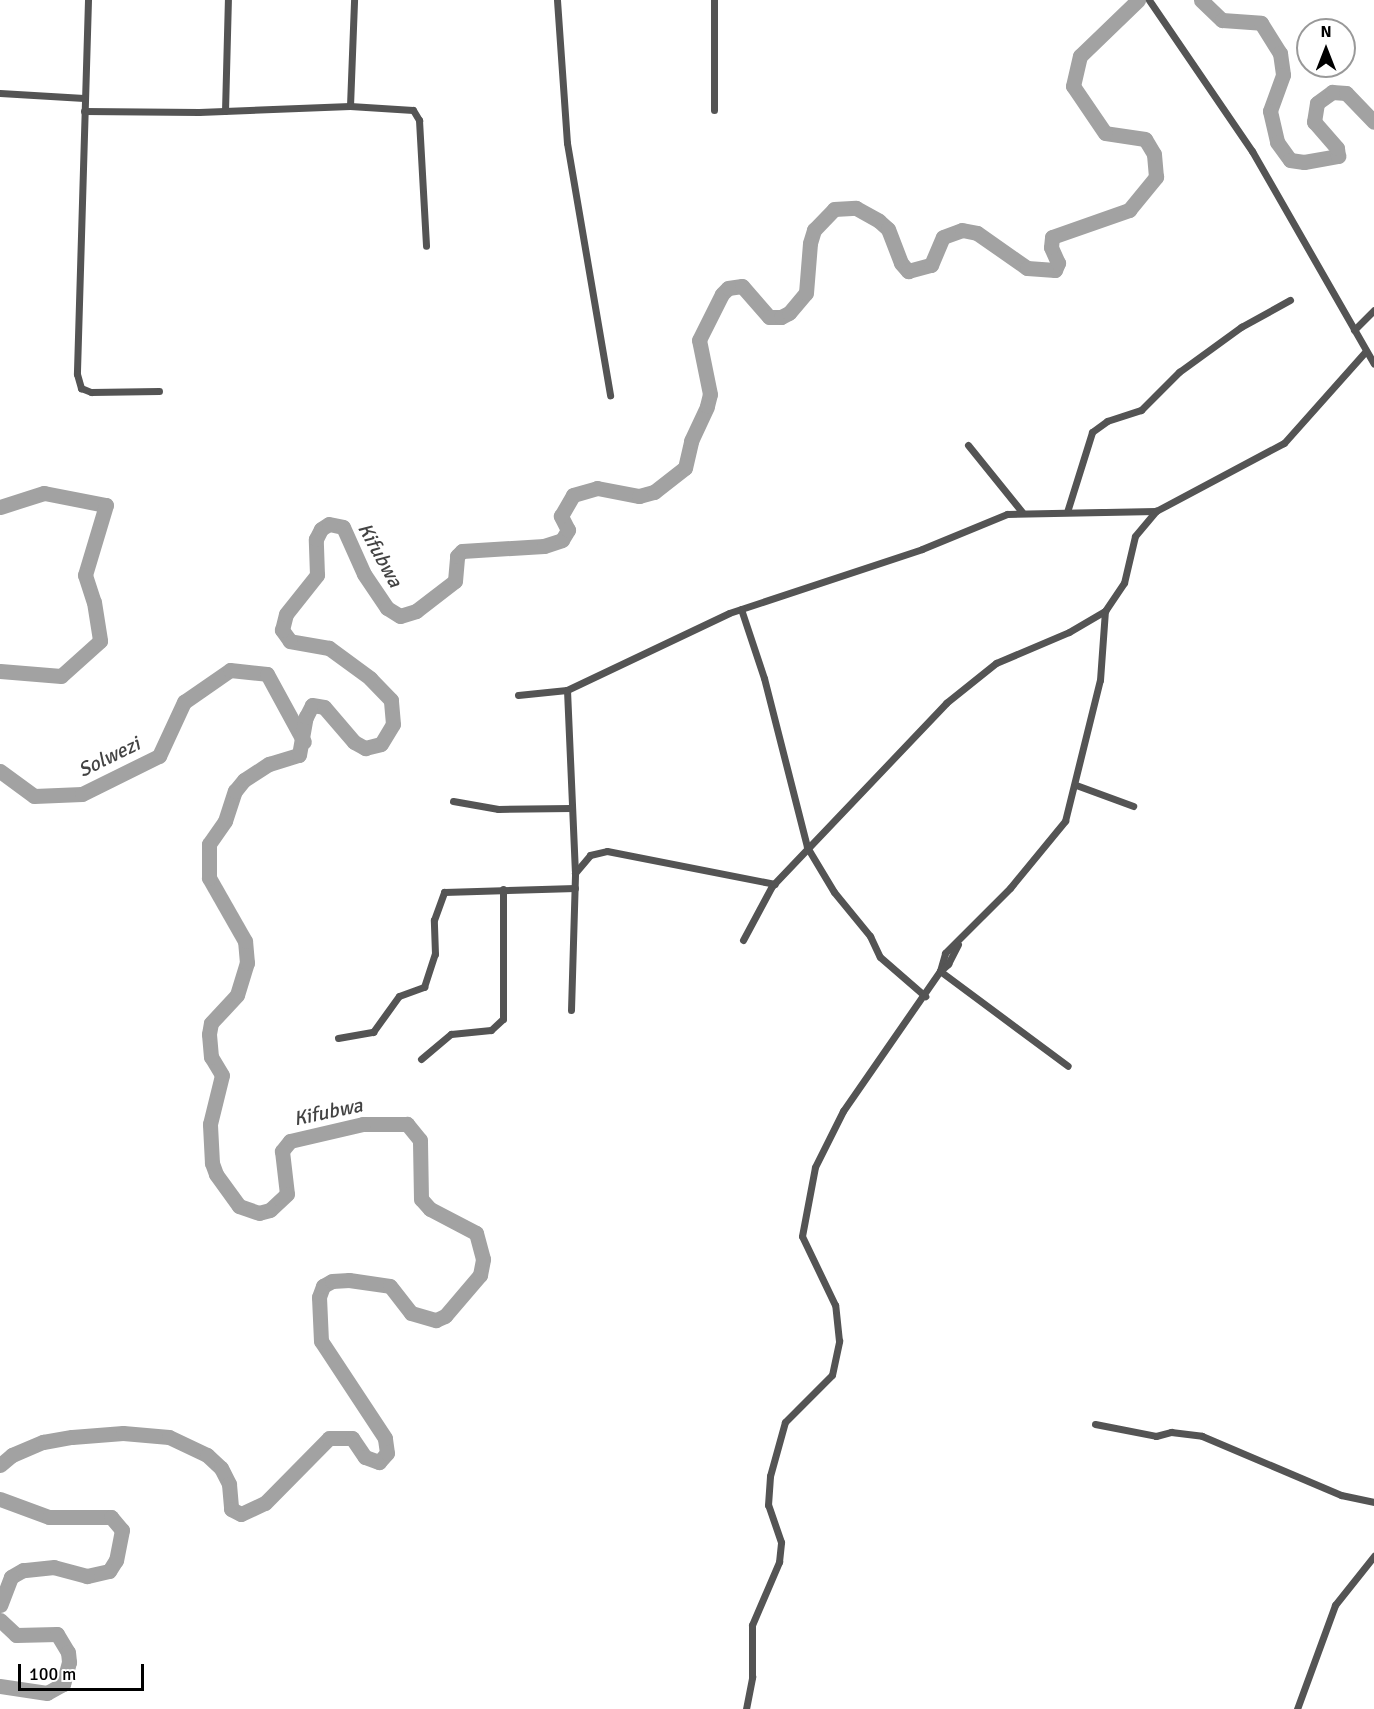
<!DOCTYPE html>
<html>
<head>
<meta charset="utf-8">
<style>
  body { margin:0 }
  #map { position:relative; width:1374px; height:1709px; overflow:hidden; background:#fff; font-family:Signika,sans-serif }
  div>[style] { position:absolute }
  [style*='--x'] { left:calc(var(--x)*1px); top:calc(var(--y)*1px); width:calc(var(--w)*1px); rotate:calc(var(--a)*1deg) }
  .river>* { height:15px; margin:-7.5px; padding:0 7.5px; transform-origin:7.5px; border-radius:7.5px; background:#a2a2a2 }
  .street>* { height:7px; margin:-3.5px; padding:0 3.5px; transform-origin:3.5px; border-radius:3.5px; background:#545454 }
  span { translate:-50% -50%; white-space:nowrap; text-align:center; line-height:1.15; -webkit-text-stroke:4.5px #fff; paint-order:stroke }
  .water-label { font-size:20px; color:#434343; font-style:italic }
  .north { position:absolute; left:1296px; top:18px; width:60px; height:60px; box-sizing:border-box; background:#fff; border:2px solid #999; border-radius:50%; rotate:0deg; font-size:16px; font-weight:700; line-height:24px; text-align:center; color:#000 }
  .north::after { content:''; display:block; margin:auto; width:21px; height:27px; background:#000; clip-path:polygon(50% 0,100% 100%,50% 72%,0 100%) }
  .scale { position:absolute; left:18px; top:1664px; width:126px; height:27px; box-sizing:border-box; border:3px solid #000; border-top:0; padding-left:8px; font-size:18px; line-height:21px; white-space:nowrap; color:#000; -webkit-text-stroke:4px #fff; paint-order:stroke }
</style>
</head>
<body>
<div id="map">
  <div class="river">
    <i style="--x:1201;--y:0;--w:29;--a:44"></i>
    <i style="--x:1222;--y:20;--w:39;--a:4"></i>
    <i style="--x:1261;--y:23;--w:36;--a:58"></i>
    <i style="--x:1280;--y:53;--w:22;--a:82"></i>
    <i style="--x:1283;--y:75;--w:38;--a:110"></i>
    <i style="--x:1270;--y:111;--w:32;--a:77"></i>
    <i style="--x:1277;--y:142;--w:22;--a:54"></i>
    <i style="--x:1290;--y:160;--w:14;--a:8"></i>
    <i style="--x:1304;--y:162;--w:35;--a:-10"></i>
    <i style="--x:1338;--y:156;--w:8;--a:-97"></i>
    <i style="--x:1337;--y:148;--w:35;--a:-131"></i>
    <i style="--x:1314;--y:122;--w:19;--a:-81"></i>
    <i style="--x:1317;--y:103;--w:19;--a:-36"></i>
    <i style="--x:1332;--y:92;--w:14;--a:4"></i>
    <i style="--x:1346;--y:93;--w:40;--a:46"></i>
    <i style="--x:0;--y:507;--w:46;--a:-17.7"></i>
    <i style="--x:44;--y:493;--w:63;--a:11"></i>
    <i style="--x:106;--y:505;--w:73;--a:106.7"></i>
    <i style="--x:85;--y:575;--w:28;--a:72"></i>
    <i style="--x:94;--y:602;--w:39;--a:81"></i>
    <i style="--x:100;--y:641;--w:52;--a:138.1"></i>
    <i style="--x:61;--y:676;--w:61;--a:-175.3"></i>
    <i style="--x:0;--y:771;--w:42;--a:36.3"></i>
    <i style="--x:34;--y:796;--w:48;--a:-2.4"></i>
    <i style="--x:82;--y:794;--w:86;--a:-26.3"></i>
    <i style="--x:159;--y:756;--w:60;--a:-65.2"></i>
    <i style="--x:184;--y:702;--w:56;--a:-34.8"></i>
    <i style="--x:230;--y:670;--w:37;--a:6"></i>
    <i style="--x:267;--y:674;--w:77;--a:61.4"></i>
    <i style="--x:0;--y:1465;--w:16;--a:-40"></i>
    <i style="--x:12;--y:1455;--w:34;--a:-23"></i>
    <i style="--x:43;--y:1442;--w:29;--a:-10"></i>
    <i style="--x:72;--y:1437;--w:51;--a:-4.5"></i>
    <i style="--x:123;--y:1433;--w:46;--a:5"></i>
    <i style="--x:169;--y:1437;--w:42;--a:25.3"></i>
    <i style="--x:207;--y:1455;--w:19;--a:43"></i>
    <i style="--x:221;--y:1468;--w:18;--a:63"></i>
    <i style="--x:229;--y:1484;--w:25;--a:85"></i>
    <i style="--x:231;--y:1509;--w:11;--a:27"></i>
    <i style="--x:241;--y:1514;--w:26;--a:-25"></i>
    <i style="--x:265;--y:1503;--w:91;--a:-45.4"></i>
    <i style="--x:329;--y:1438;--w:23;--a:0"></i>
    <i style="--x:352;--y:1438;--w:23;--a:56"></i>
    <i style="--x:365;--y:1457;--w:15;--a:20"></i>
    <i style="--x:379;--y:1462;--w:12;--a:-48"></i>
    <i style="--x:387;--y:1453;--w:15;--a:-98"></i>
    <i style="--x:385;--y:1438;--w:116;--a:-123.4"></i>
    <i style="--x:321;--y:1341;--w:44;--a:-92.6"></i>
    <i style="--x:319;--y:1297;--w:12;--a:-70"></i>
    <i style="--x:323;--y:1286;--w:10;--a:-29"></i>
    <i style="--x:332;--y:1281;--w:17;--a:-3"></i>
    <i style="--x:349;--y:1280;--w:41;--a:8.3"></i>
    <i style="--x:390;--y:1286;--w:34;--a:52"></i>
    <i style="--x:411;--y:1313;--w:26;--a:16"></i>
    <i style="--x:436;--y:1320;--w:10;--a:-24"></i>
    <i style="--x:445;--y:1316;--w:54;--a:-49.5"></i>
    <i style="--x:480;--y:1275;--w:16;--a:-79"></i>
    <i style="--x:483;--y:1259;--w:27;--a:-105"></i>
    <i style="--x:476;--y:1233;--w:52;--a:-152.4"></i>
    <i style="--x:430;--y:1209;--w:13;--a:-132"></i>
    <i style="--x:421;--y:1199;--w:59;--a:-91"></i>
    <i style="--x:420;--y:1140;--w:21;--a:-129"></i>
    <i style="--x:407;--y:1124;--w:44;--a:180"></i>
    <i style="--x:363;--y:1124;--w:75;--a:166.9"></i>
    <i style="--x:290;--y:1141;--w:13;--a:129"></i>
    <i style="--x:282;--y:1151;--w:43;--a:83.4"></i>
    <i style="--x:287;--y:1194;--w:23;--a:137"></i>
    <i style="--x:270;--y:1210;--w:11;--a:165"></i>
    <i style="--x:259;--y:1213;--w:21;--a:-161"></i>
    <i style="--x:239;--y:1206;--w:39;--a:-126"></i>
    <i style="--x:216;--y:1174;--w:12;--a:-110"></i>
    <i style="--x:212;--y:1163;--w:39;--a:-93"></i>
    <i style="--x:210;--y:1124;--w:50;--a:-76.2"></i>
    <i style="--x:222;--y:1075;--w:21;--a:-121"></i>
    <i style="--x:211;--y:1057;--w:23;--a:-95"></i>
    <i style="--x:209;--y:1034;--w:11;--a:-80"></i>
    <i style="--x:211;--y:1023;--w:38;--a:-47"></i>
    <i style="--x:237;--y:995;--w:34;--a:-73"></i>
    <i style="--x:247;--y:963;--w:22;--a:-95"></i>
    <i style="--x:245;--y:941;--w:73;--a:-119.7"></i>
    <i style="--x:209;--y:878;--w:34;--a:-90"></i>
    <i style="--x:209;--y:844;--w:28;--a:-55"></i>
    <i style="--x:225;--y:821;--w:32;--a:-72"></i>
    <i style="--x:235;--y:791;--w:14;--a:-51"></i>
    <i style="--x:244;--y:780;--w:30;--a:-33"></i>
    <i style="--x:269;--y:764;--w:31;--a:-17"></i>
    <i style="--x:299;--y:755;--w:39;--a:-80"></i>
    <i style="--x:306;--y:717;--w:13;--a:-63"></i>
    <i style="--x:312;--y:705;--w:12;--a:9"></i>
    <i style="--x:324;--y:707;--w:46;--a:49.4"></i>
    <i style="--x:354;--y:742;--w:13;--a:29"></i>
    <i style="--x:365;--y:748;--w:16;--a:-14"></i>
    <i style="--x:381;--y:744;--w:23;--a:-59"></i>
    <i style="--x:393;--y:724;--w:24;--a:-95"></i>
    <i style="--x:391;--y:700;--w:30;--a:-134"></i>
    <i style="--x:370;--y:678;--w:51;--a:-143.8"></i>
    <i style="--x:329;--y:648;--w:40;--a:-170"></i>
    <i style="--x:290;--y:641;--w:14;--a:-126"></i>
    <i style="--x:282;--y:630;--w:16;--a:-76"></i>
    <i style="--x:286;--y:614;--w:50;--a:-51.5"></i>
    <i style="--x:317;--y:575;--w:36;--a:-92"></i>
    <i style="--x:316;--y:539;--w:11;--a:-63"></i>
    <i style="--x:321;--y:529;--w:9;--a:-32"></i>
    <i style="--x:329;--y:524;--w:14;--a:12"></i>
    <i style="--x:343;--y:527;--w:51;--a:65.9"></i>
    <i style="--x:364;--y:574;--w:41;--a:55.9"></i>
    <i style="--x:387;--y:608;--w:15;--a:32"></i>
    <i style="--x:400;--y:616;--w:17;--a:-17"></i>
    <i style="--x:416;--y:611;--w:49;--a:-37.6"></i>
    <i style="--x:455;--y:581;--w:25;--a:-85"></i>
    <i style="--x:457;--y:556;--w:7;--a:-45"></i>
    <i style="--x:462;--y:551;--w:82;--a:-3.5"></i>
    <i style="--x:544;--y:546;--w:19;--a:-18"></i>
    <i style="--x:562;--y:540;--w:12;--a:-59"></i>
    <i style="--x:568;--y:530;--w:16;--a:-117"></i>
    <i style="--x:561;--y:516;--w:24;--a:-60"></i>
    <i style="--x:573;--y:495;--w:25;--a:-16"></i>
    <i style="--x:597;--y:488;--w:43;--a:10.8"></i>
    <i style="--x:639;--y:496;--w:16;--a:-15"></i>
    <i style="--x:654;--y:492;--w:39;--a:-38"></i>
    <i style="--x:685;--y:468;--w:28;--a:-77"></i>
    <i style="--x:691;--y:441;--w:38;--a:-65"></i>
    <i style="--x:707;--y:406;--w:12;--a:-76"></i>
    <i style="--x:710;--y:394;--w:55;--a:-101.5"></i>
    <i style="--x:699;--y:340;--w:51;--a:-63.4"></i>
    <i style="--x:722;--y:294;--w:8;--a:-45"></i>
    <i style="--x:728;--y:288;--w:14;--a:-8"></i>
    <i style="--x:742;--y:286;--w:41;--a:48.9"></i>
    <i style="--x:769;--y:317;--w:12;--a:0"></i>
    <i style="--x:781;--y:317;--w:9;--a:-27"></i>
    <i style="--x:789;--y:313;--w:26;--a:-50"></i>
    <i style="--x:806;--y:293;--w:50;--a:-85.4"></i>
    <i style="--x:810;--y:243;--w:14;--a:-73"></i>
    <i style="--x:814;--y:230;--w:29;--a:-46"></i>
    <i style="--x:834;--y:209;--w:22;--a:-3"></i>
    <i style="--x:856;--y:208;--w:26;--a:29"></i>
    <i style="--x:879;--y:221;--w:12;--a:42"></i>
    <i style="--x:888;--y:229;--w:36;--a:69"></i>
    <i style="--x:901;--y:263;--w:11;--a:49"></i>
    <i style="--x:908;--y:271;--w:24;--a:-15"></i>
    <i style="--x:931;--y:265;--w:30;--a:-67"></i>
    <i style="--x:943;--y:237;--w:20;--a:-20"></i>
    <i style="--x:962;--y:230;--w:15;--a:11"></i>
    <i style="--x:977;--y:233;--w:61;--a:35"></i>
    <i style="--x:1027;--y:268;--w:28;--a:4"></i>
    <i style="--x:1055;--y:270;--w:8;--a:-67"></i>
    <i style="--x:1058;--y:263;--w:17;--a:-114"></i>
    <i style="--x:1051;--y:247;--w:10;--a:-84"></i>
    <i style="--x:1052;--y:237;--w:82;--a:-19.3"></i>
    <i style="--x:1129;--y:210;--w:43;--a:-50.7"></i>
    <i style="--x:1156;--y:177;--w:23;--a:-95"></i>
    <i style="--x:1154;--y:154;--w:17;--a:-121"></i>
    <i style="--x:1145;--y:139;--w:40;--a:-171.5"></i>
    <i style="--x:1105;--y:133;--w:57;--a:-124.2"></i>
    <i style="--x:1073;--y:86;--w:31;--a:-77"></i>
    <i style="--x:1080;--y:56;--w:81;--a:-44"></i>
    <i style="--x:0;--y:1499;--w:52;--a:20.2"></i>
    <i style="--x:49;--y:1517;--w:62;--a:0"></i>
    <i style="--x:111;--y:1517;--w:17;--a:50"></i>
    <i style="--x:122;--y:1530;--w:31;--a:101"></i>
    <i style="--x:116;--y:1560;--w:13;--a:122"></i>
    <i style="--x:109;--y:1571;--w:23;--a:167"></i>
    <i style="--x:87;--y:1576;--w:34;--a:-165"></i>
    <i style="--x:54;--y:1567;--w:31;--a:174"></i>
    <i style="--x:23;--y:1570;--w:14;--a:150"></i>
    <i style="--x:11;--y:1577;--w:30;--a:111"></i>
    <i style="--x:0;--y:1620;--w:22;--a:43"></i>
    <i style="--x:16;--y:1635;--w:41;--a:-1.4"></i>
    <i style="--x:57;--y:1634;--w:21;--a:59"></i>
    <i style="--x:68;--y:1652;--w:10;--a:84"></i>
    <i style="--x:69;--y:1662;--w:23;--a:105"></i>
    <i style="--x:63;--y:1684;--w:18;--a:151"></i>
    <i style="--x:47;--y:1693;--w:48;--a:-171.5"></i>
  </div>
  <div class="street">
    <i style="--x:88;--y:0;--w:374;--a:91.7"></i>
    <i style="--x:77;--y:374;--w:15;--a:74"></i>
    <i style="--x:81;--y:388;--w:11;--a:22"></i>
    <i style="--x:91;--y:392;--w:68;--a:-0.8"></i>
    <i style="--x:557;--y:0;--w:143;--a:86"></i>
    <i style="--x:567;--y:143;--w:256;--a:80.3"></i>
    <i style="--x:714;--y:0;--w:110;--a:90"></i>
    <i style="--x:1149;--y:0;--w:183;--a:55.7"></i>
    <i style="--x:1252;--y:151;--w:245;--a:60.2"></i>
    <i style="--x:0;--y:93;--w:84;--a:3.4"></i>
    <i style="--x:350;--y:106;--w:106;--a:-87.8"></i>
    <i style="--x:84;--y:111;--w:115;--a:0.5"></i>
    <i style="--x:199;--y:112;--w:151;--a:-2.3"></i>
    <i style="--x:350;--y:106;--w:63;--a:3.6"></i>
    <i style="--x:413;--y:110;--w:12;--a:59"></i>
    <i style="--x:419;--y:120;--w:126;--a:86.8"></i>
    <i style="--x:225;--y:111;--w:111;--a:-88.5"></i>
    <i style="--x:1354;--y:330;--w:28;--a:-45"></i>
    <i style="--x:968;--y:445;--w:86;--a:51.1"></i>
    <i style="--x:1067;--y:512;--w:84;--a:-72.6"></i>
    <i style="--x:1092;--y:432;--w:19;--a:-36"></i>
    <i style="--x:1107;--y:421;--w:36;--a:-18"></i>
    <i style="--x:1141;--y:410;--w:54;--a:-45"></i>
    <i style="--x:1179;--y:372;--w:77;--a:-36"></i>
    <i style="--x:1241;--y:327;--w:56;--a:-28.9"></i>
    <i style="--x:741;--y:609;--w:73;--a:71.6"></i>
    <i style="--x:764;--y:678;--w:174;--a:75.7"></i>
    <i style="--x:807;--y:847;--w:52;--a:59"></i>
    <i style="--x:834;--y:892;--w:57;--a:50.7"></i>
    <i style="--x:870;--y:936;--w:23;--a:65"></i>
    <i style="--x:880;--y:957;--w:60;--a:40.9"></i>
    <i style="--x:567;--y:690;--w:181;--a:87.5"></i>
    <i style="--x:518;--y:695;--w:49;--a:-5.8"></i>
    <i style="--x:567;--y:690;--w:179;--a:-25.4"></i>
    <i style="--x:729;--y:613;--w:203;--a:-18.3"></i>
    <i style="--x:922;--y:549;--w:92;--a:-22.4"></i>
    <i style="--x:1007;--y:514;--w:149;--a:-1.2"></i>
    <i style="--x:1076;--y:785;--w:61;--a:20.2"></i>
    <i style="--x:453;--y:801;--w:46;--a:10.1"></i>
    <i style="--x:498;--y:809;--w:73;--a:-0.8"></i>
    <i style="--x:743;--y:940;--w:61;--a:-61.8"></i>
    <i style="--x:772;--y:886;--w:253;--a:-46.4"></i>
    <i style="--x:946;--y:703;--w:64;--a:-38.7"></i>
    <i style="--x:996;--y:663;--w:79;--a:-23"></i>
    <i style="--x:1069;--y:632;--w:42;--a:-30.3"></i>
    <i style="--x:1105;--y:611;--w:34;--a:-56"></i>
    <i style="--x:1124;--y:583;--w:48;--a:-76.8"></i>
    <i style="--x:1135;--y:536;--w:33;--a:-50"></i>
    <i style="--x:1156;--y:511;--w:145;--a:-28"></i>
    <i style="--x:1284;--y:443;--w:123;--a:-48.3"></i>
    <i style="--x:940;--y:971;--w:19;--a:-74"></i>
    <i style="--x:945;--y:953;--w:92;--a:-45"></i>
    <i style="--x:1010;--y:888;--w:87;--a:-50.6"></i>
    <i style="--x:1065;--y:821;--w:145;--a:-76.1"></i>
    <i style="--x:1100;--y:680;--w:69;--a:-85.9"></i>
    <i style="--x:940;--y:971;--w:159;--a:36.6"></i>
    <i style="--x:571;--y:1010;--w:137;--a:-88.3"></i>
    <i style="--x:575;--y:873;--w:23;--a:-50"></i>
    <i style="--x:590;--y:855;--w:17;--a:-13"></i>
    <i style="--x:607;--y:851;--w:171;--a:11.1"></i>
    <i style="--x:338;--y:1038;--w:36;--a:-10"></i>
    <i style="--x:373;--y:1032;--w:44;--a:-54.2"></i>
    <i style="--x:399;--y:996;--w:27;--a:-20"></i>
    <i style="--x:424;--y:987;--w:35;--a:-72"></i>
    <i style="--x:435;--y:954;--w:34;--a:-92"></i>
    <i style="--x:434;--y:920;--w:30;--a:-70"></i>
    <i style="--x:444;--y:892;--w:131;--a:-1.7"></i>
    <i style="--x:421;--y:1059;--w:39;--a:-40"></i>
    <i style="--x:451;--y:1034;--w:40;--a:-5.7"></i>
    <i style="--x:491;--y:1030;--w:16;--a:-43"></i>
    <i style="--x:503;--y:1019;--w:130;--a:-90"></i>
    <i style="--x:1095;--y:1424;--w:62;--a:11.1"></i>
    <i style="--x:1156;--y:1436;--w:16;--a:-15"></i>
    <i style="--x:1171;--y:1432;--w:31;--a:7"></i>
    <i style="--x:1202;--y:1436;--w:151;--a:23"></i>
    <i style="--x:1341;--y:1495;--w:34;--a:12"></i>
    <i style="--x:746;--y:1709;--w:33;--a:-79"></i>
    <i style="--x:752;--y:1677;--w:52;--a:-90"></i>
    <i style="--x:752;--y:1625;--w:69;--a:-66.8"></i>
    <i style="--x:779;--y:1562;--w:20;--a:-84"></i>
    <i style="--x:781;--y:1542;--w:39;--a:-109"></i>
    <i style="--x:768;--y:1505;--w:29;--a:-86"></i>
    <i style="--x:770;--y:1476;--w:56;--a:-74.5"></i>
    <i style="--x:785;--y:1422;--w:66;--a:-45"></i>
    <i style="--x:832;--y:1375;--w:35;--a:-78"></i>
    <i style="--x:839;--y:1341;--w:36;--a:-96"></i>
    <i style="--x:835;--y:1305;--w:76;--a:-115.6"></i>
    <i style="--x:802;--y:1236;--w:70;--a:-79.3"></i>
    <i style="--x:815;--y:1167;--w:63;--a:-63.4"></i>
    <i style="--x:843;--y:1111;--w:170;--a:-55.3"></i>
    <i style="--x:940;--y:971;--w:11;--a:-41"></i>
    <i style="--x:948;--y:964;--w:22;--a:-63"></i>
    <i style="--x:1297;--y:1709;--w:111;--a:-69.9"></i>
    <i style="--x:1335;--y:1605;--w:63;--a:-51.5"></i>
  </div>
  <div class="water-label">
    <span style="left:380px;top:555px;rotate:61deg">Kifubwa</span>
    <span style="left:109px;top:757px;rotate:-26deg">Solwezi</span>
    <span style="left:328px;top:1112px;rotate:-12deg">Kifubwa</span>
  </div>
  <div class="north">N</div>
  <div class="scale">100 m</div>
</div>
</body>
</html>
